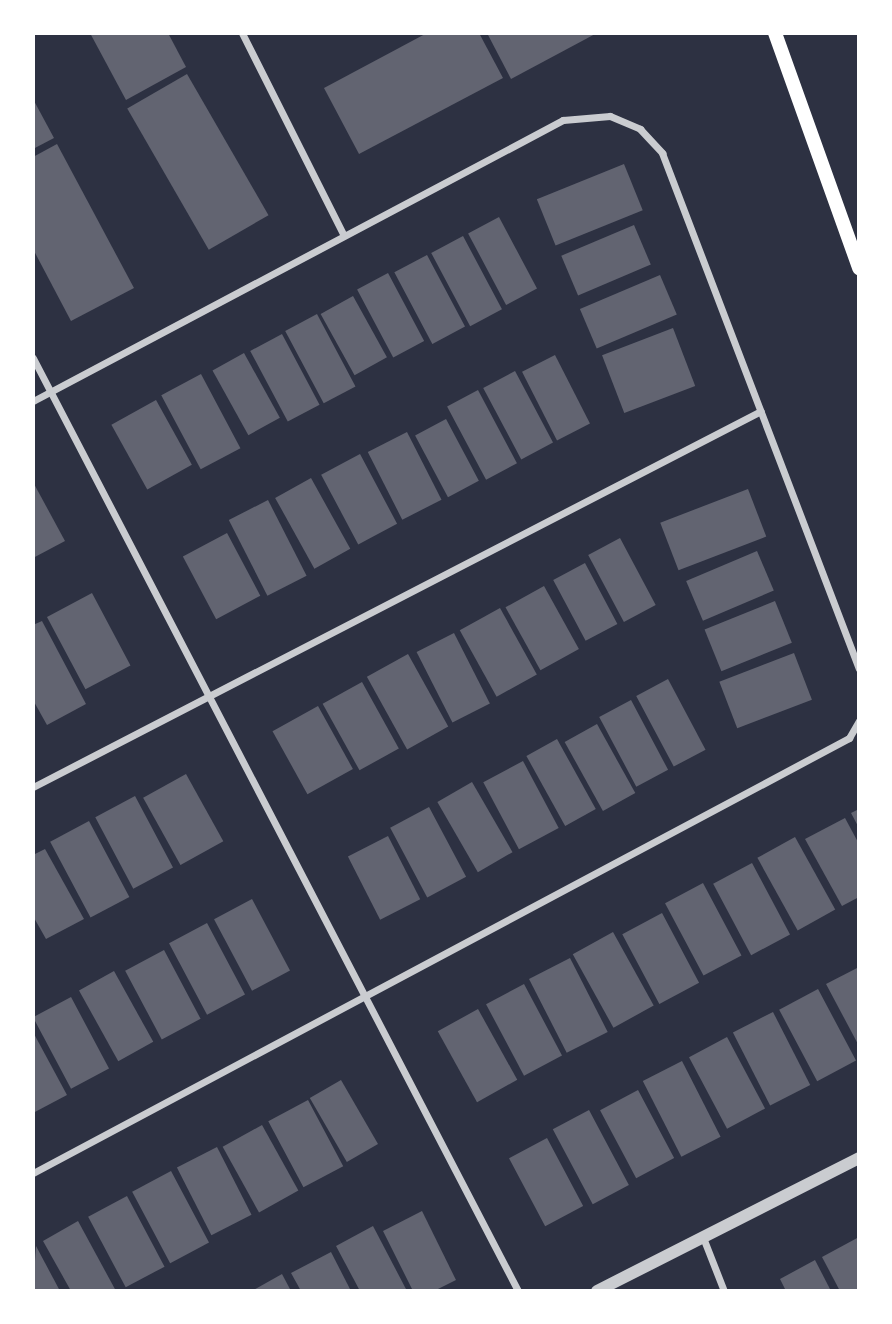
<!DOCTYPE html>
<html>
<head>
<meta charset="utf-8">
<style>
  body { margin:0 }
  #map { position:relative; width:892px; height:1324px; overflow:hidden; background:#2d3142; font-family:Signika,sans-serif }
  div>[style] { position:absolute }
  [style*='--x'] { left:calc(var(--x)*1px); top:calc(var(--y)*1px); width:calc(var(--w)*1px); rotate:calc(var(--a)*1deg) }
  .building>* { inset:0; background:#626471; transform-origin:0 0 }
  .minor>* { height:7px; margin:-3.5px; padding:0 3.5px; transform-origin:3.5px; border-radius:3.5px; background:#caccd0 }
  .tertiary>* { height:12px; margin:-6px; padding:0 6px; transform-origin:6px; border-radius:6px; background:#caccd0 }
  .secondary>* { height:14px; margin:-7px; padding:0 7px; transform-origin:7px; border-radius:7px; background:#fff }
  span { translate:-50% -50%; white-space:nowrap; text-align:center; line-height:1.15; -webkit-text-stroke:6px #fff; paint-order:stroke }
  .frame { position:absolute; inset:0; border:35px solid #fff; pointer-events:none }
</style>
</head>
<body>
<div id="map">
  <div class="building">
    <i style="clip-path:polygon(90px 33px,168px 33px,186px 67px,126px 100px)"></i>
    <i style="clip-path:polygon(427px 33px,479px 33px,503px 78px,359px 154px,324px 88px)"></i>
    <i style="clip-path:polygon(487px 33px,597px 33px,511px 79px)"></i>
    <i style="left:187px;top:74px;width:163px;height:69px;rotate:60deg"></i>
    <i style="clip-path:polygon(33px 99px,54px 138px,33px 149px)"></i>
    <i style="clip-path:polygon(57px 144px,134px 288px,71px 321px,33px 249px,33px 157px)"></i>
    <i style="left:624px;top:164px;width:50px;height:94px;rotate:68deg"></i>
    <i style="left:499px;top:217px;width:81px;height:35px;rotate:62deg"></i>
    <i style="left:634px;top:225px;width:43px;height:79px;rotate:67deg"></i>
    <i style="left:463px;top:236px;width:83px;height:36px;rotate:62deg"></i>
    <i style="left:427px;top:255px;width:81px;height:37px;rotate:62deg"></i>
    <i style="left:388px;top:273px;width:77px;height:35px;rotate:62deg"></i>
    <i style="left:660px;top:275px;width:43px;height:87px;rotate:67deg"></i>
    <i style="left:353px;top:296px;width:70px;height:37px;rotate:61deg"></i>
    <i style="left:317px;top:314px;width:82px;height:36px;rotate:62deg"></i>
    <i style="left:673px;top:328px;width:62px;height:76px;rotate:69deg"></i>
    <i style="left:282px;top:334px;width:80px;height:36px;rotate:62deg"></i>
    <i style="left:244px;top:353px;width:74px;height:36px;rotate:61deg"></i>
    <i style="left:555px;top:355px;width:77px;height:37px;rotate:63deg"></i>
    <i style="left:515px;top:371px;width:81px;height:36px;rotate:62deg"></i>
    <i style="left:201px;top:374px;width:84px;height:45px;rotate:62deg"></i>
    <i style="left:478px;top:390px;width:83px;height:35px;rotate:62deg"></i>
    <i style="left:156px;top:400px;width:74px;height:51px;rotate:61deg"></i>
    <i style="left:446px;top:419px;width:70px;height:35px;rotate:62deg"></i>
    <i style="left:407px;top:432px;width:76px;height:44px;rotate:63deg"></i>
    <i style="left:360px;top:454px;width:79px;height:44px;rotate:62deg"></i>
    <i style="left:311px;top:478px;width:81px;height:41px;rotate:61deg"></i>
    <i style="clip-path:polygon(33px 482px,65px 541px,33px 558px)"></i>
    <i style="left:748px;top:489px;width:51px;height:94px;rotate:69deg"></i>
    <i style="left:268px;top:500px;width:85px;height:44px;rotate:63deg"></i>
    <i style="left:227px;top:533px;width:71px;height:50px;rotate:62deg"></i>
    <i style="left:620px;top:538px;width:76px;height:36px;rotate:62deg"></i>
    <i style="left:757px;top:551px;width:43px;height:77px;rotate:67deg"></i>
    <i style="left:585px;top:563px;width:69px;height:36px;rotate:62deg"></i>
    <i style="left:544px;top:586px;width:72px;height:44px;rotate:61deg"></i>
    <i style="left:92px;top:593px;width:82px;height:51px;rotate:62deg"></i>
    <i style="left:775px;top:601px;width:45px;height:76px;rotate:68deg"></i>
    <i style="left:500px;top:608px;width:76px;height:46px;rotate:61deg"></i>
    <i style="clip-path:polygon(42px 621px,86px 704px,47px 725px,33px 700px,33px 625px)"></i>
    <i style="left:454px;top:633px;width:79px;height:42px;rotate:63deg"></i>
    <i style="left:794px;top:653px;width:50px;height:80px;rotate:69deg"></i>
    <i style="left:408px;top:654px;width:83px;height:47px;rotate:61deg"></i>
    <i style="left:668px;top:679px;width:80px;height:36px;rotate:62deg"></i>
    <i style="left:362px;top:682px;width:76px;height:45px;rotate:61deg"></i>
    <i style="left:631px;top:700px;width:79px;height:36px;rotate:62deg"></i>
    <i style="left:318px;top:706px;width:72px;height:52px;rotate:61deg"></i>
    <i style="left:597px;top:724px;width:79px;height:37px;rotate:61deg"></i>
    <i style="left:557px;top:739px;width:80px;height:35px;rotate:61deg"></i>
    <i style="left:523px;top:761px;width:76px;height:45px;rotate:62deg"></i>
    <i style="left:186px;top:774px;width:77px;height:49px;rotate:61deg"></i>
    <i style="left:472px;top:782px;width:81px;height:40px;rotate:60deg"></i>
    <i style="left:135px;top:796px;width:81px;height:45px;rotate:62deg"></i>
    <i style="left:429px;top:807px;width:79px;height:44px;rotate:62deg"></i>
    <i style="clip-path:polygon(859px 809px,859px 828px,851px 813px)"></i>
    <i style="clip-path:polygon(845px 818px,859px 844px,859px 897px,842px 906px,805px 839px)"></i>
    <i style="left:89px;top:821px;width:86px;height:44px;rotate:62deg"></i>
    <i style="left:388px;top:836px;width:71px;height:45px;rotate:63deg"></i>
    <i style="left:795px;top:837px;width:83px;height:43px;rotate:61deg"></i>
    <i style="clip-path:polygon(45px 849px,84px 919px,46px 939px,33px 916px,33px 855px)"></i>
    <i style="left:752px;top:863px;width:81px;height:44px;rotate:62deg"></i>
    <i style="left:703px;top:883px;width:82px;height:43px;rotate:62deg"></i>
    <i style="left:252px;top:899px;width:81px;height:43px;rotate:62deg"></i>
    <i style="left:662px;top:913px;width:79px;height:45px;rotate:62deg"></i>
    <i style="left:207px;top:923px;width:81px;height:43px;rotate:62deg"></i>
    <i style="left:613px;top:932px;width:84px;height:46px;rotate:61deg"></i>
    <i style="left:164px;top:950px;width:78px;height:44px;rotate:62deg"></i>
    <i style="left:570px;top:958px;width:83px;height:46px;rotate:63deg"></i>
    <i style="clip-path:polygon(859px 967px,859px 1046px,826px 984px)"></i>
    <i style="left:114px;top:971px;width:81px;height:40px;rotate:61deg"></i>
    <i style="left:524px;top:984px;width:81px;height:43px;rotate:62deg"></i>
    <i style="left:818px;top:989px;width:81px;height:44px;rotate:62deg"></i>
    <i style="left:71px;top:997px;width:81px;height:43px;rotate:62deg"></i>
    <i style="left:478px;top:1009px;width:81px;height:46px;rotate:61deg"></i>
    <i style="left:773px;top:1012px;width:82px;height:45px;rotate:63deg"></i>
    <i style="clip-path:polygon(33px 1032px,67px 1095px,33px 1113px)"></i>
    <i style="left:727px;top:1037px;width:81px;height:43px;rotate:62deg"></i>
    <i style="left:682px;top:1061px;width:85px;height:44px;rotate:63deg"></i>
    <i style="left:341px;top:1080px;width:74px;height:36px;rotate:60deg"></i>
    <i style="left:638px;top:1090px;width:77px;height:43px;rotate:62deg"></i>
    <i style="left:308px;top:1100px;width:75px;height:45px;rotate:62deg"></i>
    <i style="left:589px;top:1110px;width:85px;height:41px;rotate:62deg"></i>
    <i style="left:262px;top:1125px;width:75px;height:45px;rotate:61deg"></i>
    <i style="left:547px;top:1138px;width:77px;height:43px;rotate:62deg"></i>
    <i style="left:217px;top:1147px;width:76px;height:45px;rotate:63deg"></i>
    <i style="left:171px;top:1171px;width:81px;height:44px;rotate:62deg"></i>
    <i style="left:127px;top:1196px;width:80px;height:44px;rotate:62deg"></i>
    <i style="clip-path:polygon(422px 1211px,456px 1280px,434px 1291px,413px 1291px,383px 1231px)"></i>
    <i style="clip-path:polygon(78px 1221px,116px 1291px,71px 1291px,43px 1241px)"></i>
    <i style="clip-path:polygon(373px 1226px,407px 1291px,360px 1291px,336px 1246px)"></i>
    <i style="clip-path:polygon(859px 1237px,859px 1291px,840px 1291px,822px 1257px)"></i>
    <i style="clip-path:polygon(36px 1246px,60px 1291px,33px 1291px)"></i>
    <i style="clip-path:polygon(331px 1252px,351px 1291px,301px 1291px,291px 1273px)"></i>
    <i style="clip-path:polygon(815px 1260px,831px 1291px,786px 1291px,780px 1279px)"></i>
    <i style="clip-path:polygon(282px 1274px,291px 1291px,252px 1291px)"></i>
  </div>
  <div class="minor">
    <i style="--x:242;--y:33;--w:225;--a:63.3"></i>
    <i style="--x:33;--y:358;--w:1052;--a:62.53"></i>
    <i style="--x:33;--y:401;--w:600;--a:-27.93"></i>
    <i style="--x:563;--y:120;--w:47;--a:-4.9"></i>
    <i style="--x:610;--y:116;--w:33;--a:23"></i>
    <i style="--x:640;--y:129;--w:33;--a:47"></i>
    <i style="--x:662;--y:153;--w:552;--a:69.1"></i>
    <i style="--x:33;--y:787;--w:819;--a:-27.32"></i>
    <i style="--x:33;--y:1173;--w:925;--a:-28.06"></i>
    <i style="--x:849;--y:738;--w:20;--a:-60"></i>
    <i style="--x:704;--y:1240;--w:55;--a:68.6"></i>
  </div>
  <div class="tertiary">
    <i style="--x:597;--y:1291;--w:294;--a:-26.9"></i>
  </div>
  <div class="secondary">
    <i style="--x:775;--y:33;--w:250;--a:70.3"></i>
  </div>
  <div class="frame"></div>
</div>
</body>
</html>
